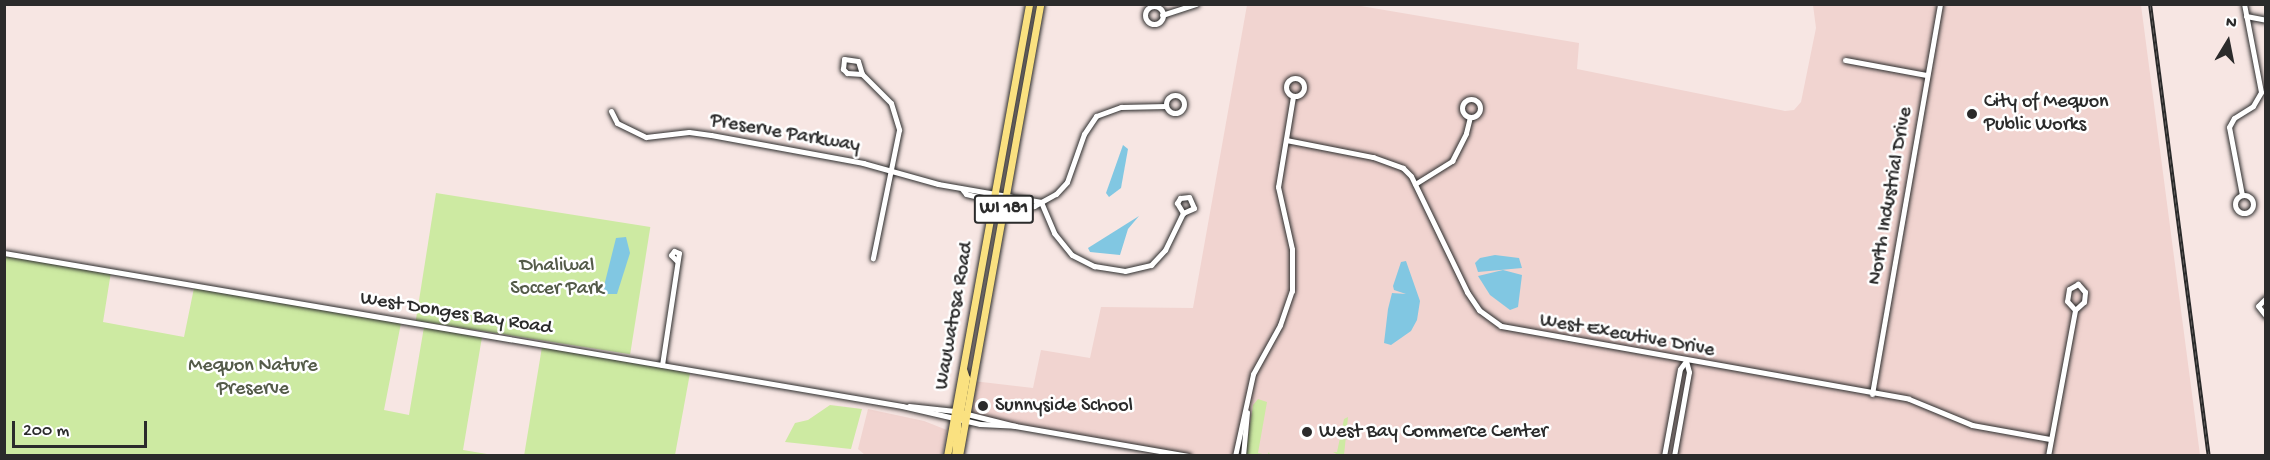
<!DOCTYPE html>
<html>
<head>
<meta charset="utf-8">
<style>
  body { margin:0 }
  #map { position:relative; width:2270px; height:460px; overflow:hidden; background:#f7e6e3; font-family:"Gochi Hand",sans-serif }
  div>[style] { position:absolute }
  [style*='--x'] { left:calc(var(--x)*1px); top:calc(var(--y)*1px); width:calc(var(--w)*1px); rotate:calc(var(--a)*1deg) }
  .built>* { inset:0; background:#f1d4d0 }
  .green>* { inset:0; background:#cdeaa2; transform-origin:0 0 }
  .water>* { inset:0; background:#81c7e2 }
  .roads { filter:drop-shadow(0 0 2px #2b2b2b) drop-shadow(0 0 2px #2b2b2b) }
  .minor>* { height:5px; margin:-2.5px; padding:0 2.5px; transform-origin:2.5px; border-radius:2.5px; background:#fff }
  .minor>.ring { margin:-2.5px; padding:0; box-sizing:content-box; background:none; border:5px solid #fff; border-radius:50% }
  .major>* { height:7px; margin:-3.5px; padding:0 3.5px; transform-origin:3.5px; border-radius:3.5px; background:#fae180 }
  .rail>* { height:4px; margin-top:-2px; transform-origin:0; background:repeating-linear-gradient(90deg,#fff 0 4.5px,#2b2b2b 0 9px); box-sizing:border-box; border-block:2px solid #2b2b2b }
  .dots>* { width:16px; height:16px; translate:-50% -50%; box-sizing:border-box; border:3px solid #fff; border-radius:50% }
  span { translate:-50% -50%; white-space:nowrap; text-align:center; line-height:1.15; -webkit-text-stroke:5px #fff; paint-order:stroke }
  .shield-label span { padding:2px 4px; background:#fff; border:2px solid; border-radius:4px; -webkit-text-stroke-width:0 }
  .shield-label { font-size:18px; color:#2b2b2b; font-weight:700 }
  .poi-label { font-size:20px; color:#2b2b2b }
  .left { translate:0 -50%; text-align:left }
  .street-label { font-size:20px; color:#2b2b2b }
  .park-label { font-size:20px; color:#545b49 }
  .frame { position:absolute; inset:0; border:6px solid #2b2b2b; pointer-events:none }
  .north { position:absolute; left:2198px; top:12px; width:60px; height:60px; -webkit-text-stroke:4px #fff; paint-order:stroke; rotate:10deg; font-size:16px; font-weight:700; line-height:24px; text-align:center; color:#2b2b2b }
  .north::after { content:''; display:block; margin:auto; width:21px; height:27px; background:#2b2b2b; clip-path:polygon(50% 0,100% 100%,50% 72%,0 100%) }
  .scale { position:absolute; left:12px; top:421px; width:135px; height:27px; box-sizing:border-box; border:3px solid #2b2b2b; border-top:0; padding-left:8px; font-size:18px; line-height:21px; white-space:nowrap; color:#2b2b2b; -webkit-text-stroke:4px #fff; paint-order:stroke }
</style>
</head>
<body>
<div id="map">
  <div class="built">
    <i style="clip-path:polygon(1247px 5px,1355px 5px,1579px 43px,1577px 69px,1785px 111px,1794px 110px,1801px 102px,1816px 28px,1813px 5px,2141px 5px,2200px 455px,1183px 456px,965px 421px,973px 381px,1033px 388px,1041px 350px,1090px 358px,1101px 307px,1193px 308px)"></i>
    <i style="clip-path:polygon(868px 409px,924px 421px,947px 430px,942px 455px,865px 455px,858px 449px)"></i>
  </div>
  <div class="green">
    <i style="left:436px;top:193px;width:217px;height:129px;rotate:9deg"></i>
    <i style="clip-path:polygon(4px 255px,111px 272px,103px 322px,184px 337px,194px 288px,401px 323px,384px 410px,409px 415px,424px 327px,482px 337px,463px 450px,493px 455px,5px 455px)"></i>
    <i style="clip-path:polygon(542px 347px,690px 373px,675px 455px,524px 456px)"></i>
    <i style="clip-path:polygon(1258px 399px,1267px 402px,1258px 453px,1267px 455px,1269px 452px,1270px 455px,1245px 456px,1253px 405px)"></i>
    <i style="clip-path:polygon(830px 405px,862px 409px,851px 449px,785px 442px,795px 423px,808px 420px)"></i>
    <i style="clip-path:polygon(1348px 417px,1344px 455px,1338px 455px,1333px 452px,1337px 452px,1344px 419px)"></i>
  </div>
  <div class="water">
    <i style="clip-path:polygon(1123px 145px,1128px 149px,1121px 188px,1109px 197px,1106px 193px)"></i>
    <i style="clip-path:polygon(1139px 216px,1128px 229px,1120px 255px,1090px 252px,1088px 248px)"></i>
    <i style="clip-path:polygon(626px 237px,630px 253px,617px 294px,602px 294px,616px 238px)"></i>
    <i style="clip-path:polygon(1495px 255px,1519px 258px,1522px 268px,1478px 272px,1475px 263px,1480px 258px)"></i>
    <i style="clip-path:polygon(1406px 261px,1420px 301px,1417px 320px,1411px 331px,1391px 345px,1384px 343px,1388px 309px,1392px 293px,1406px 294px,1394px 290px,1393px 286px,1401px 262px)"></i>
    <i style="clip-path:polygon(1503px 270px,1522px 275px,1518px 307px,1510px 310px,1490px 295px,1478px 276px)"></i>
  </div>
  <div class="roads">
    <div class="minor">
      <i class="ring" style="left:1145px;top:6px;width:13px;height:13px"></i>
      <i style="--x:1162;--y:15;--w:36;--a:-18"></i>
      <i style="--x:2246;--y:16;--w:20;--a:11"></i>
      <i style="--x:1845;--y:60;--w:83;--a:10.4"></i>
      <i style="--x:862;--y:74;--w:15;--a:-176"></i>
      <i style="--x:847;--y:73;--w:6;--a:-135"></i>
      <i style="--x:843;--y:69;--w:10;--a:-84"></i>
      <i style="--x:844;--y:59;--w:14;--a:8"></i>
      <i style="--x:858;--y:61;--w:14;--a:73"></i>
      <i style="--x:862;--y:74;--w:41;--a:45"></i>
      <i style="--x:891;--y:103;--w:28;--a:73"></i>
      <i style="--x:899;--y:130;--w:131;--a:101.5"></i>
      <i class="ring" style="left:1286px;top:78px;width:13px;height:13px"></i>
      <i class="ring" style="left:1166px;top:95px;width:13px;height:13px"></i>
      <i class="ring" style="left:1462px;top:99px;width:13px;height:13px"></i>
      <i style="--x:611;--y:111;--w:13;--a:63"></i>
      <i style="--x:617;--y:123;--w:32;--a:26"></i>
      <i style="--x:646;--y:137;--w:43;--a:-6.6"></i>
      <i style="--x:689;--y:132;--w:22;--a:8"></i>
      <i style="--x:711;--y:135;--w:155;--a:10.4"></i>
      <i style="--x:863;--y:163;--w:78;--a:15.6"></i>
      <i style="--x:938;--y:184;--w:105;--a:9.9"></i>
      <i style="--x:1286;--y:140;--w:89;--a:11.1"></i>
      <i style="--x:1373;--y:157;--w:32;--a:20"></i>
      <i style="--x:1403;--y:168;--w:11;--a:45"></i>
      <i style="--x:1411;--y:176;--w:129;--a:64.2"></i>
      <i style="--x:1467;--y:292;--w:22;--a:56"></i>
      <i style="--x:1479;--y:310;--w:27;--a:36"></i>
      <i style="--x:1501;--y:326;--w:414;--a:10.1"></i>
      <i style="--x:1909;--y:399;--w:68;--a:22.4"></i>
      <i style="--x:1972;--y:425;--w:79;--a:10.2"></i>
      <i style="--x:1415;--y:184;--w:44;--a:-31.9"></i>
      <i style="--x:1452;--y:161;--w:31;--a:-63"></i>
      <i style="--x:1466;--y:133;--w:16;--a:-76"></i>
      <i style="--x:962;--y:189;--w:6;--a:51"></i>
      <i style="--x:966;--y:194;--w:47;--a:13.4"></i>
      <i style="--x:1012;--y:205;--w:22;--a:3"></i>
      <i style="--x:1034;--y:206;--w:25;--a:-29"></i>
      <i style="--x:1056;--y:194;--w:16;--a:-47"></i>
      <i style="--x:1067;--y:182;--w:51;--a:-70.5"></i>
      <i style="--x:1084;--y:134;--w:22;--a:-56"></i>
      <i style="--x:1096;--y:116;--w:27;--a:-20"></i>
      <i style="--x:1121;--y:107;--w:45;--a:-1.3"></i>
      <i style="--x:2242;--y:195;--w:69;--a:-100.8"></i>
      <i style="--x:2229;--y:127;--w:10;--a:-61"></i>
      <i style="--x:2234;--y:118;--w:22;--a:-32"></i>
      <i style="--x:2253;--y:106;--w:16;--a:-60"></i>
      <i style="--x:2261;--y:92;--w:90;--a:-100.9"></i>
      <i class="ring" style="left:2235px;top:195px;width:13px;height:13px"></i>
      <i style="--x:1041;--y:202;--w:34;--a:67"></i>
      <i style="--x:1054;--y:233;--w:28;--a:51"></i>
      <i style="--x:1072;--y:255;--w:25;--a:27"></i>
      <i style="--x:1094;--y:266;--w:31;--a:9"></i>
      <i style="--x:1125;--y:271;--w:27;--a:-13"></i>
      <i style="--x:1151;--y:265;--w:21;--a:-47"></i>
      <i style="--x:1165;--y:250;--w:41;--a:-64.1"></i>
      <i style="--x:1183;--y:213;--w:12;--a:-24"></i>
      <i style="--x:1194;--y:208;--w:12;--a:-114"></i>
      <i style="--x:1189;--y:197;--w:9;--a:174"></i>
      <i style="--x:1180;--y:198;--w:6;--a:121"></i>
      <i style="--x:1177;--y:203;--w:12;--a:59"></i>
      <i style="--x:4;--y:253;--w:911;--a:9.67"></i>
      <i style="--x:902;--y:406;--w:80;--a:13"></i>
      <i style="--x:980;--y:424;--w:35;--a:3"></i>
      <i style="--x:2266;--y:298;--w:11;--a:135"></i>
      <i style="--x:2258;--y:306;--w:13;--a:51"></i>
      <i style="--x:662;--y:365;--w:113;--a:-81.4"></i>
      <i style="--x:679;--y:253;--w:5;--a:-158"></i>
      <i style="--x:674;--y:251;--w:5;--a:127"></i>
      <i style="--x:671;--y:255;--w:7;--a:45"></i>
      <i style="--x:1872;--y:394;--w:396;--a:-80.1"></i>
      <i style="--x:909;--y:406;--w:46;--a:6.2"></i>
      <i style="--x:955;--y:411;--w:62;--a:14"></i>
      <i style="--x:1015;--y:426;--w:176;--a:9.8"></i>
      <i style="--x:1235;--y:456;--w:84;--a:-77.6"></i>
      <i style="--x:1253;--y:374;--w:56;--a:-61.1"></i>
      <i style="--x:1280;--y:325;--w:36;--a:-71"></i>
      <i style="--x:1292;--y:291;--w:42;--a:-90"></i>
      <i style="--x:1292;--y:249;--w:64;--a:-102.7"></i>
      <i style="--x:1278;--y:187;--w:92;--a:-80.6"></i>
      <i style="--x:1243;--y:456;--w:44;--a:-84.8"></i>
      <i style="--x:1664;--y:456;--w:88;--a:-79.6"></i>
      <i style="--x:1680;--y:369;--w:10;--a:-53"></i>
      <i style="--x:1674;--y:456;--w:85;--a:-79.9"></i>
      <i style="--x:1689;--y:372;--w:11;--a:-105"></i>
      <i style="--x:2048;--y:456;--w:148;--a:-79.5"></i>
      <i style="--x:2075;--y:310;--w:12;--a:-42"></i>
      <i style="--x:2084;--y:302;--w:10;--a:-84"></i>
      <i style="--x:2085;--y:292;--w:11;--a:-131"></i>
      <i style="--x:2078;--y:284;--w:10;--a:151"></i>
      <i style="--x:2069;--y:289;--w:12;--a:99"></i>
      <i style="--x:2067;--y:301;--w:12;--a:48"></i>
    </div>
    <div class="major">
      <i style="--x:963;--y:369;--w:9;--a:72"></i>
      <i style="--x:966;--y:378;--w:35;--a:100"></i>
      <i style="--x:960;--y:412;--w:10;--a:61"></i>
      <i style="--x:947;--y:456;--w:459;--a:-79.7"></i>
      <i style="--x:955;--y:456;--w:41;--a:-85.8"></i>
      <i style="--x:959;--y:456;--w:459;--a:-79.8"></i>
    </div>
  </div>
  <div class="rail">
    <i style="--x:2150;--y:4;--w:456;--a:82.6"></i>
  </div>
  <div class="dots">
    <i style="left:1972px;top:114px;background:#2b2b2b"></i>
    <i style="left:983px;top:406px;background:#2b2b2b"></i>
    <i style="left:1307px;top:432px;background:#2b2b2b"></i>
  </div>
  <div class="shield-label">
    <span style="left:1004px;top:209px">WI 181</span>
  </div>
  <div class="poi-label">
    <span class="left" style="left:1984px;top:114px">City of Mequon<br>Public Works</span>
    <span class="left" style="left:995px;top:406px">Sunnyside School</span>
    <span class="left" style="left:1319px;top:432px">West Bay Commerce Center</span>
  </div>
  <div class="street-label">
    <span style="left:785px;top:134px;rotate:10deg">Preserve Parkway</span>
    <span style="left:1891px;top:196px;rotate:-80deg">North Industrial Drive</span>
    <span style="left:456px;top:314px;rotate:9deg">West Donges Bay Road</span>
    <span style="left:955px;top:316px;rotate:-80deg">Wauwatosa Road</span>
    <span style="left:1627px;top:336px;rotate:10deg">West Executive Drive</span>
  </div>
  <div class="park-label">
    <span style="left:557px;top:278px">Dhaliwal<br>Soccer Park</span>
    <span style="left:253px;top:378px">Mequon Nature<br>Preserve</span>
  </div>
  <div class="frame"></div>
  <div class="north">N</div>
  <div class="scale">200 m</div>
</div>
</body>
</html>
